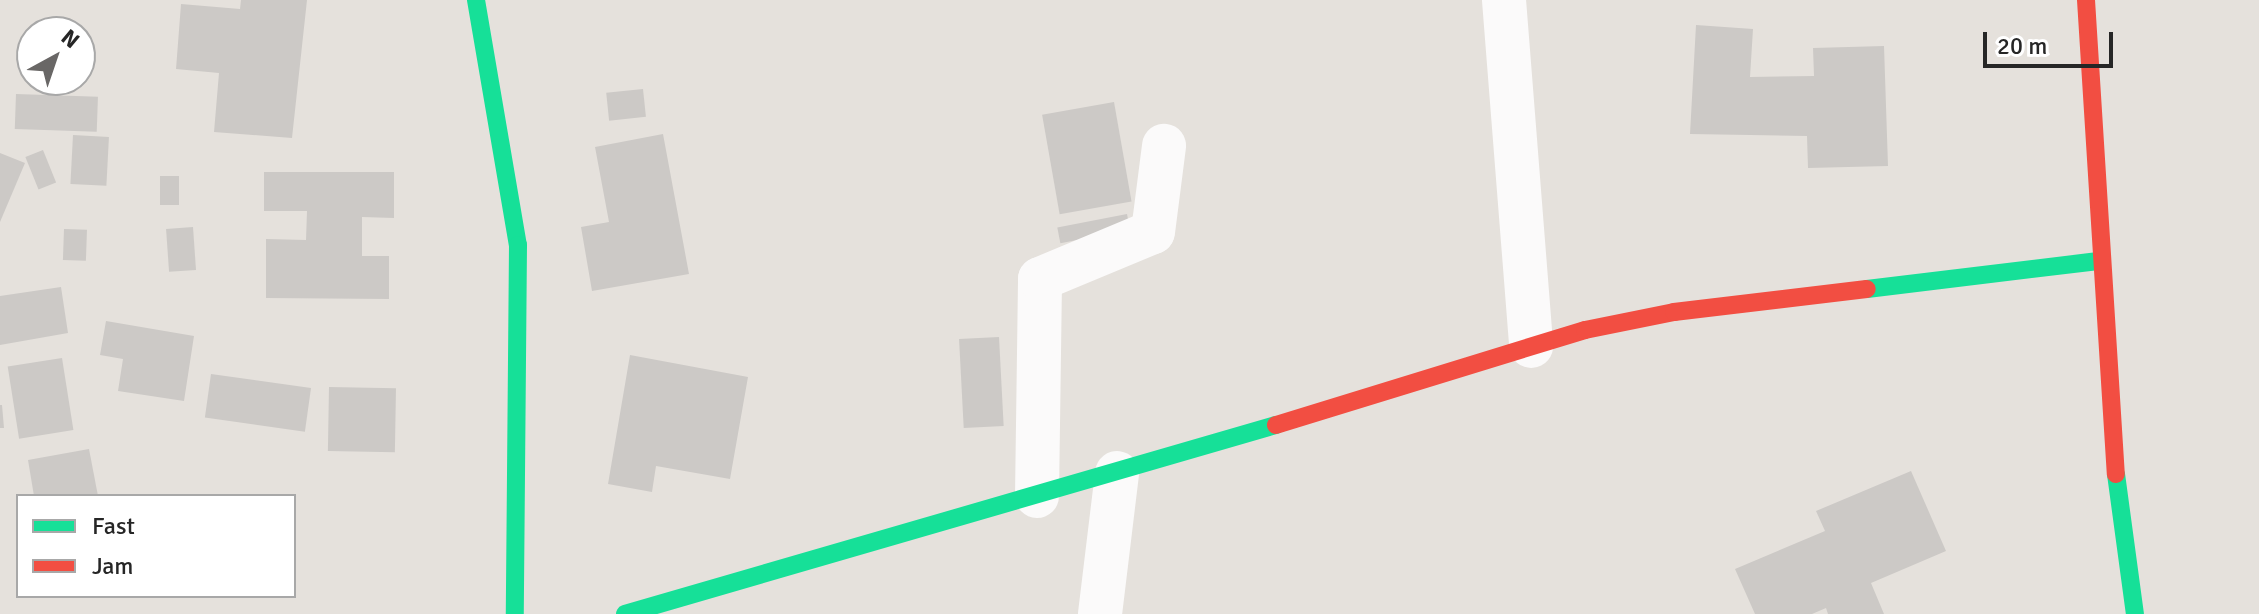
<!DOCTYPE html>
<html>
<head>
<meta charset="utf-8">
<style>
  body { margin:0 }
  #map { position:relative; width:2259px; height:614px; overflow:hidden; background:#e5e1dc; font-family:Signika,sans-serif }
  div>[style] { position:absolute }
  [style*='--x'] { left:calc(var(--x)*1px); top:calc(var(--y)*1px); width:calc(var(--w)*1px); rotate:calc(var(--a)*1deg) }
  .building>* { inset:0; background:#ccc9c6; transform-origin:0 0 }
  .street>* { height:44px; margin:-22px; padding:0 22px; transform-origin:22px; border-radius:22px; background:#fbfafa }
  .fast>* { height:18px; margin:-9px; padding:0 9px; transform-origin:9px; border-radius:9px; background:#16e098 }
  .jam>* { height:18px; margin:-9px; padding:0 9px; transform-origin:9px; border-radius:9px; background:#f24e42 }
  span { translate:-50% -50%; white-space:nowrap; text-align:center; line-height:1.15; -webkit-text-stroke:6px #fff; paint-order:stroke }
  .legend { position:absolute; left:16px; top:494px; width:280px; height:104px; box-sizing:border-box; background:#fff; border:2px solid #a8a8a8; margin:0; padding:10px 14px; list-style:none; font-size:24px; color:#262626 }
  .legend li { display:flex; align-items:center; gap:16px; height:40px }
  .legend b { width:40px; border:2px solid #a8a8a8 }
  .north { position:absolute; left:16px; top:16px; width:80px; height:80px; box-sizing:border-box; background:#fff; border:2px solid #a8a8a8; border-radius:50%; rotate:40deg; font-size:22px; font-weight:700; line-height:32px; text-align:center; color:#262626 }
  .north::after { content:''; display:block; margin:auto; width:28px; height:36px; background:#696766; clip-path:polygon(50% 0,100% 100%,50% 72%,0 100%) }
  .scale { position:absolute; left:1983px; top:32px; width:130px; height:36px; box-sizing:border-box; border:4px solid #262626; border-top:0; padding-left:10px; font-size:24px; line-height:28px; white-space:nowrap; color:#262626; -webkit-text-stroke:6px #fff; paint-order:stroke }
</style>
</head>
<body>
<div id="map">
  <div class="building">
    <i style="clip-path:polygon(241px 0,307px 0,292px 138px,214px 132px,219px 73px,176px 69px,181px 4px,240px 9px)"></i>
    <i style="clip-path:polygon(1696px 25px,1753px 29px,1750px 77px,1814px 76px,1813px 48px,1884px 46px,1888px 166px,1808px 168px,1807px 136px,1690px 134px)"></i>
    <i style="left:643px;top:89px;width:28px;height:37px;rotate:84deg"></i>
    <i style="left:16px;top:94px;width:82px;height:35px;rotate:2deg"></i>
    <i style="left:1114px;top:102px;width:101px;height:73px;rotate:80deg"></i>
    <i style="clip-path:polygon(663px 134px,689px 274px,592px 291px,581px 227px,609px 222px,595px 147px)"></i>
    <i style="left:73px;top:135px;width:36px;height:49px;rotate:3deg"></i>
    <i style="left:43px;top:150px;width:35px;height:19px;rotate:68deg"></i>
    <i style="clip-path:polygon(0 153px,25px 163px,0 222px)"></i>
    <i style="clip-path:polygon(264px 172px,394px 172px,394px 218px,362px 217px,362px 256px,389px 256px,389px 299px,266px 298px,266px 239px,306px 240px,307px 211px,264px 211px)"></i>
    <i style="left:160px;top:176px;width:19px;height:29px"></i>
    <i style="left:1127px;top:214px;width:16px;height:71px;rotate:79deg"></i>
    <i style="left:193px;top:227px;width:43px;height:27px;rotate:86deg"></i>
    <i style="left:64px;top:229px;width:23px;height:31px;rotate:2deg"></i>
    <i style="clip-path:polygon(61px 287px,68px 333px,0 345px,0 296px)"></i>
    <i style="clip-path:polygon(106px 321px,194px 336px,184px 401px,118px 391px,123px 359px,100px 355px)"></i>
    <i style="left:999px;top:337px;width:89px;height:40px;rotate:87deg"></i>
    <i style="clip-path:polygon(630px 355px,748px 377px,730px 479px,656px 466px,652px 492px,608px 484px)"></i>
    <i style="left:62px;top:358px;width:73px;height:55px;rotate:81deg"></i>
    <i style="left:211px;top:374px;width:101px;height:44px;rotate:8deg"></i>
    <i style="left:329px;top:387px;width:67px;height:64px;rotate:1deg"></i>
    <i style="clip-path:polygon(0 405px,2px 405px,4px 428px,0 428px)"></i>
    <i style="clip-path:polygon(89px 449px,98px 496px,34px 496px,28px 460px)"></i>
    <i style="clip-path:polygon(1911px 471px,1946px 551px,1871px 583px,1884px 614px,1828px 614px,1826px 608px,1812px 614px,1755px 614px,1735px 569px,1825px 531px,1816px 511px)"></i>
  </div>
  <div class="street">
    <i style="--x:1504;--y:0;--w:347;--a:85.5"></i>
    <i style="--x:1037;--y:496;--w:217;--a:-89.2"></i>
    <i style="--x:1040;--y:279;--w:122;--a:-22.6"></i>
    <i style="--x:1153;--y:232;--w:87;--a:-82.7"></i>
    <i style="--x:1100;--y:614;--w:142;--a:-83.1"></i>
  </div>
  <div class="fast">
    <i style="--x:476;--y:0;--w:249;--a:80.3"></i>
    <i style="--x:518;--y:245;--w:369;--a:90.5"></i>
    <i style="--x:1867;--y:289;--w:235;--a:-6.9"></i>
    <i style="--x:2116;--y:474;--w:141;--a:82.3"></i>
    <i style="--x:625;--y:614;--w:678;--a:-16.19"></i>
  </div>
  <div class="jam">
    <i style="--x:2086;--y:0;--w:475;--a:86.4"></i>
    <i style="--x:1276;--y:425;--w:323;--a:-17.1"></i>
    <i style="--x:1585;--y:330;--w:91;--a:-11.4"></i>
    <i style="--x:1674;--y:312;--w:194;--a:-6.8"></i>
  </div>
  <ul class="legend">
  <li><b style="height:10px;background:#16e098"></b>Fast</li>
  <li><b style="height:10px;background:#f24e42"></b>Jam</li>
  </ul>
  <div class="north">N</div>
  <div class="scale">20 m</div>
</div>
</body>
</html>
